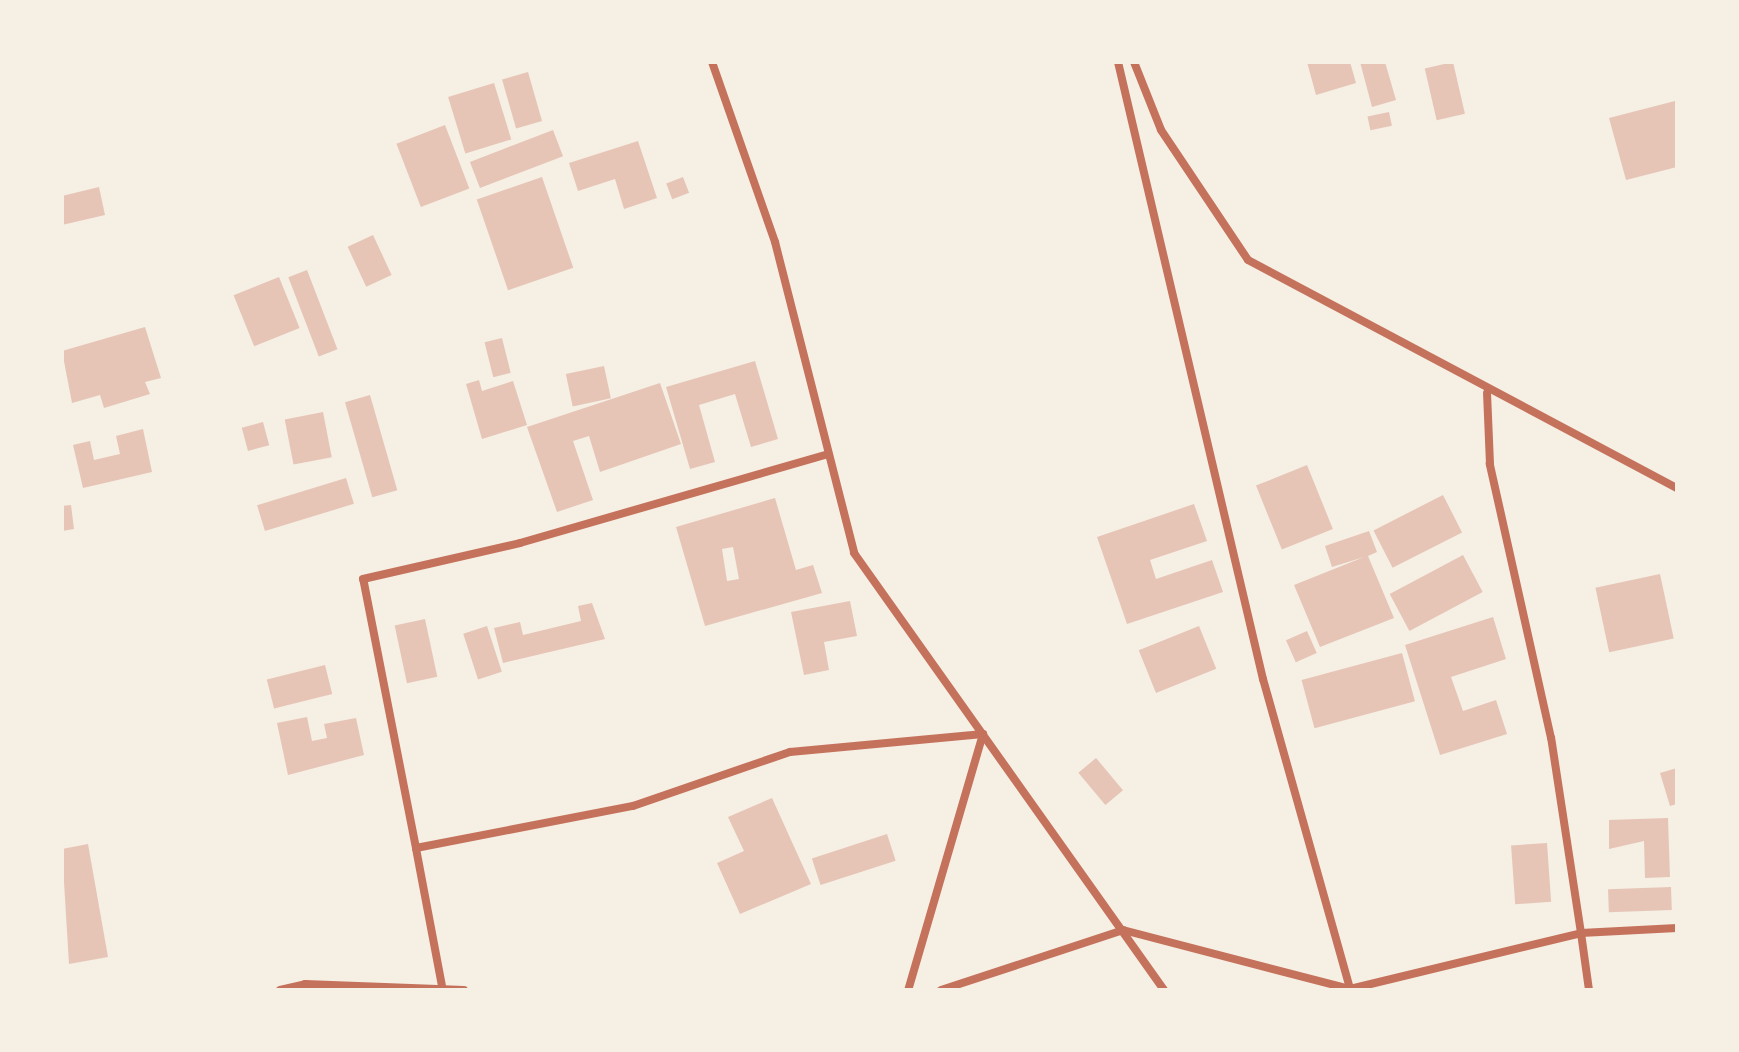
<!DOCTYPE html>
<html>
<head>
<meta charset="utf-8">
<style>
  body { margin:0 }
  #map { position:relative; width:1739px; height:1052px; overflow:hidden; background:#f6efe4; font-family:"Times New Roman",serif }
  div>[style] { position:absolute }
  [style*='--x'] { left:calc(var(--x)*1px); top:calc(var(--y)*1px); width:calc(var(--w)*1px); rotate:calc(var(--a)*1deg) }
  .building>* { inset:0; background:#e6c5b7; transform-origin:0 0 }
  .minor>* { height:8px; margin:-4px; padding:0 4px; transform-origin:4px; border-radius:4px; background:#c5725c }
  span { translate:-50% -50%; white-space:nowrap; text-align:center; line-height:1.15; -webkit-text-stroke:6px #f6efe4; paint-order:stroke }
  .frame { position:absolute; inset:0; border:64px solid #f6efe4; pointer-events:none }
</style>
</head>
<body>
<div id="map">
  <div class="building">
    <i style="clip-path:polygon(1307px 62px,1350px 62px,1356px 83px,1316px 95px)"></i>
    <i style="clip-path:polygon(1360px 62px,1385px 62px,1396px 100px,1372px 107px)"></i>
    <i style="left:1453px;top:62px;width:53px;height:29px;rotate:77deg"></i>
    <i style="left:528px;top:72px;width:51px;height:27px;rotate:74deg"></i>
    <i style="left:494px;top:83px;width:59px;height:48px;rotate:73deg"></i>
    <i style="clip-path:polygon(1675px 101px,1677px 167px,1626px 180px,1609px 118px)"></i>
    <i style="left:1389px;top:112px;width:14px;height:22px;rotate:78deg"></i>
    <i style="left:445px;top:125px;width:68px;height:52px;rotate:69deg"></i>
    <i style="left:553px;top:130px;width:28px;height:89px;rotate:69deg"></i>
    <i style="clip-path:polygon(638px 141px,657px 198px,624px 209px,615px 179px,578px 191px,569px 163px)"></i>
    <i style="left:542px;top:177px;width:96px;height:69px;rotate:71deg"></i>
    <i style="left:683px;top:177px;width:17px;height:18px;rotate:69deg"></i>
    <i style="clip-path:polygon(99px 187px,105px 215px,62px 225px,62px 196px)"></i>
    <i style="left:373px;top:235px;width:44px;height:28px;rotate:65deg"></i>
    <i style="left:307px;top:270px;width:85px;height:20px;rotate:69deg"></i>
    <i style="left:279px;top:277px;width:55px;height:49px;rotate:68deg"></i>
    <i style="clip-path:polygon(145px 327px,161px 378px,145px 382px,150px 394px,104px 408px,100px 395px,72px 403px,62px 351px)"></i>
    <i style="left:502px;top:338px;width:36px;height:18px;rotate:76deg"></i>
    <i style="clip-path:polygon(755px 361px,778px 439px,751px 447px,735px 394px,699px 405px,715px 462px,690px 469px,666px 387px)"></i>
    <i style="left:604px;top:366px;width:33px;height:39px;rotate:78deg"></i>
    <i style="clip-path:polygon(479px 380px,482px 391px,513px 381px,527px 425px,482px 439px,466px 384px)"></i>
    <i style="clip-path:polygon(660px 383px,681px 444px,600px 472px,589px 436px,573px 441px,593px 500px,557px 512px,527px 427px)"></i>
    <i style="left:370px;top:395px;width:99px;height:26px;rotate:74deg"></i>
    <i style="left:323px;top:412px;width:46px;height:39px;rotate:79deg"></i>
    <i style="left:263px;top:422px;width:24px;height:22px;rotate:75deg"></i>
    <i style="clip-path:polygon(143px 429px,152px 472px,83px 488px,73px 445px,90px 441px,94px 460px,120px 454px,116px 436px)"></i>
    <i style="left:1307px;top:465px;width:69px;height:55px;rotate:68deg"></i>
    <i style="left:346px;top:478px;width:27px;height:93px;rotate:73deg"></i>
    <i style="left:1443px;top:495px;width:42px;height:78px;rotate:63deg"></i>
    <i style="clip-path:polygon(evenodd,775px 498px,796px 570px,813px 565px,822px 593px,705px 626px,676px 527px,775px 498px,733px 547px,739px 579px,727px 581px,722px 549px,733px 547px)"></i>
    <i style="clip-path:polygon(1194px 504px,1207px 541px,1150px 560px,1156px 579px,1212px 560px,1223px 592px,1127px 624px,1097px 537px)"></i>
    <i style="clip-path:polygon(71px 505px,74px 529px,62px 531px,62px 506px)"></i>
    <i style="clip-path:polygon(1369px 531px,1377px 552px,1368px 556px,1394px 618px,1320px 647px,1294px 585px,1364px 557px,1332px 567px,1325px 546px)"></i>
    <i style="left:1463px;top:555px;width:42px;height:83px;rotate:62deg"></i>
    <i style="left:1660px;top:574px;width:66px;height:66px;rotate:78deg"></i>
    <i style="clip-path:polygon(850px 601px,857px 636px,824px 642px,829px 670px,804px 675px,791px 612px)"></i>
    <i style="clip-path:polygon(592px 603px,605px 639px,503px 663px,494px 628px,520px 622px,523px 635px,581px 621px,578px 606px)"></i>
    <i style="clip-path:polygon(1493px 617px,1506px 659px,1451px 677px,1463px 711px,1496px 700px,1507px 734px,1440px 755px,1405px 645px)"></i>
    <i style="left:425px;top:619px;width:59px;height:31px;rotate:78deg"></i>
    <i style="left:487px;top:626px;width:48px;height:25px;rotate:72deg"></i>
    <i style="left:1199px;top:626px;width:46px;height:65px;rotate:68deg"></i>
    <i style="left:1307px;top:631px;width:24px;height:23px;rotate:66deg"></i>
    <i style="left:1402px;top:653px;width:50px;height:104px;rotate:75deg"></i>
    <i style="left:325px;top:665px;width:30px;height:60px;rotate:76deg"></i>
    <i style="clip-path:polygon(307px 717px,312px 741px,327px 738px,324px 724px,356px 718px,364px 755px,288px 775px,277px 723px)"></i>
    <i style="left:1096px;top:758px;width:42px;height:23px;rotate:50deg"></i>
    <i style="clip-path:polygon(1677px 768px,1677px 804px,1670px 806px,1660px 773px)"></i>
    <i style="clip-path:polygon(772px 798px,811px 884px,740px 914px,717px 863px,744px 851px,728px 817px)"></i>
    <i style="clip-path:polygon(1668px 818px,1670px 877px,1645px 878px,1644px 841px,1609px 849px,1609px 820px)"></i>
    <i style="left:887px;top:834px;width:28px;height:79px;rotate:72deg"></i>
    <i style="left:1547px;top:843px;width:59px;height:36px;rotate:86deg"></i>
    <i style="clip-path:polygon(88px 844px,108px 957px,69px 964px,62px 849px)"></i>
    <i style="left:1671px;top:887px;width:23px;height:63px;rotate:88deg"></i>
  </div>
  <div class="minor">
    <i style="--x:712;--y:62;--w:191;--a:70.7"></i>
    <i style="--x:775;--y:242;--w:321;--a:75.7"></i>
    <i style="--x:854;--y:553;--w:536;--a:54.65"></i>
    <i style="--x:1118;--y:62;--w:634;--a:76.78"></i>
    <i style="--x:1263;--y:679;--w:322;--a:74.3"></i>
    <i style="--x:1134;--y:62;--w:73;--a:68.3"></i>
    <i style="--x:1161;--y:130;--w:156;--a:56.2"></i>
    <i style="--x:1248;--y:260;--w:486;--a:28"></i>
    <i style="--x:416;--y:848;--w:274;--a:-101.1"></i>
    <i style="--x:363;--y:579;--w:161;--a:-12.9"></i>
    <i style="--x:520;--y:543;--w:321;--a:-16.1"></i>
    <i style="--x:442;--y:986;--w:140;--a:-100.7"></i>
    <i style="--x:416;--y:848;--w:221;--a:-11"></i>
    <i style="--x:633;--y:806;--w:166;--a:-19"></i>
    <i style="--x:790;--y:752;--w:194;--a:-5.3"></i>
    <i style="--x:983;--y:734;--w:267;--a:106.3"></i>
    <i style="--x:280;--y:990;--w:26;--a:-13"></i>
    <i style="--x:305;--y:984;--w:159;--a:2.2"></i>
    <i style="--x:941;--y:990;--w:192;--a:-18.2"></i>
    <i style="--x:1123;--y:930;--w:235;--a:14.6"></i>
    <i style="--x:1350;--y:989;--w:238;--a:-13.6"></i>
    <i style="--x:1581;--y:933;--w:197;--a:-98.7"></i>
    <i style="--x:1551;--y:738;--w:281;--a:-102.6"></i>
    <i style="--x:1490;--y:464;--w:71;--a:-92.4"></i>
    <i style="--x:1589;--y:990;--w:58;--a:-98"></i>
    <i style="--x:1581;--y:933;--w:96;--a:-3"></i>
  </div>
  <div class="frame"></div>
</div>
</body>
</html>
